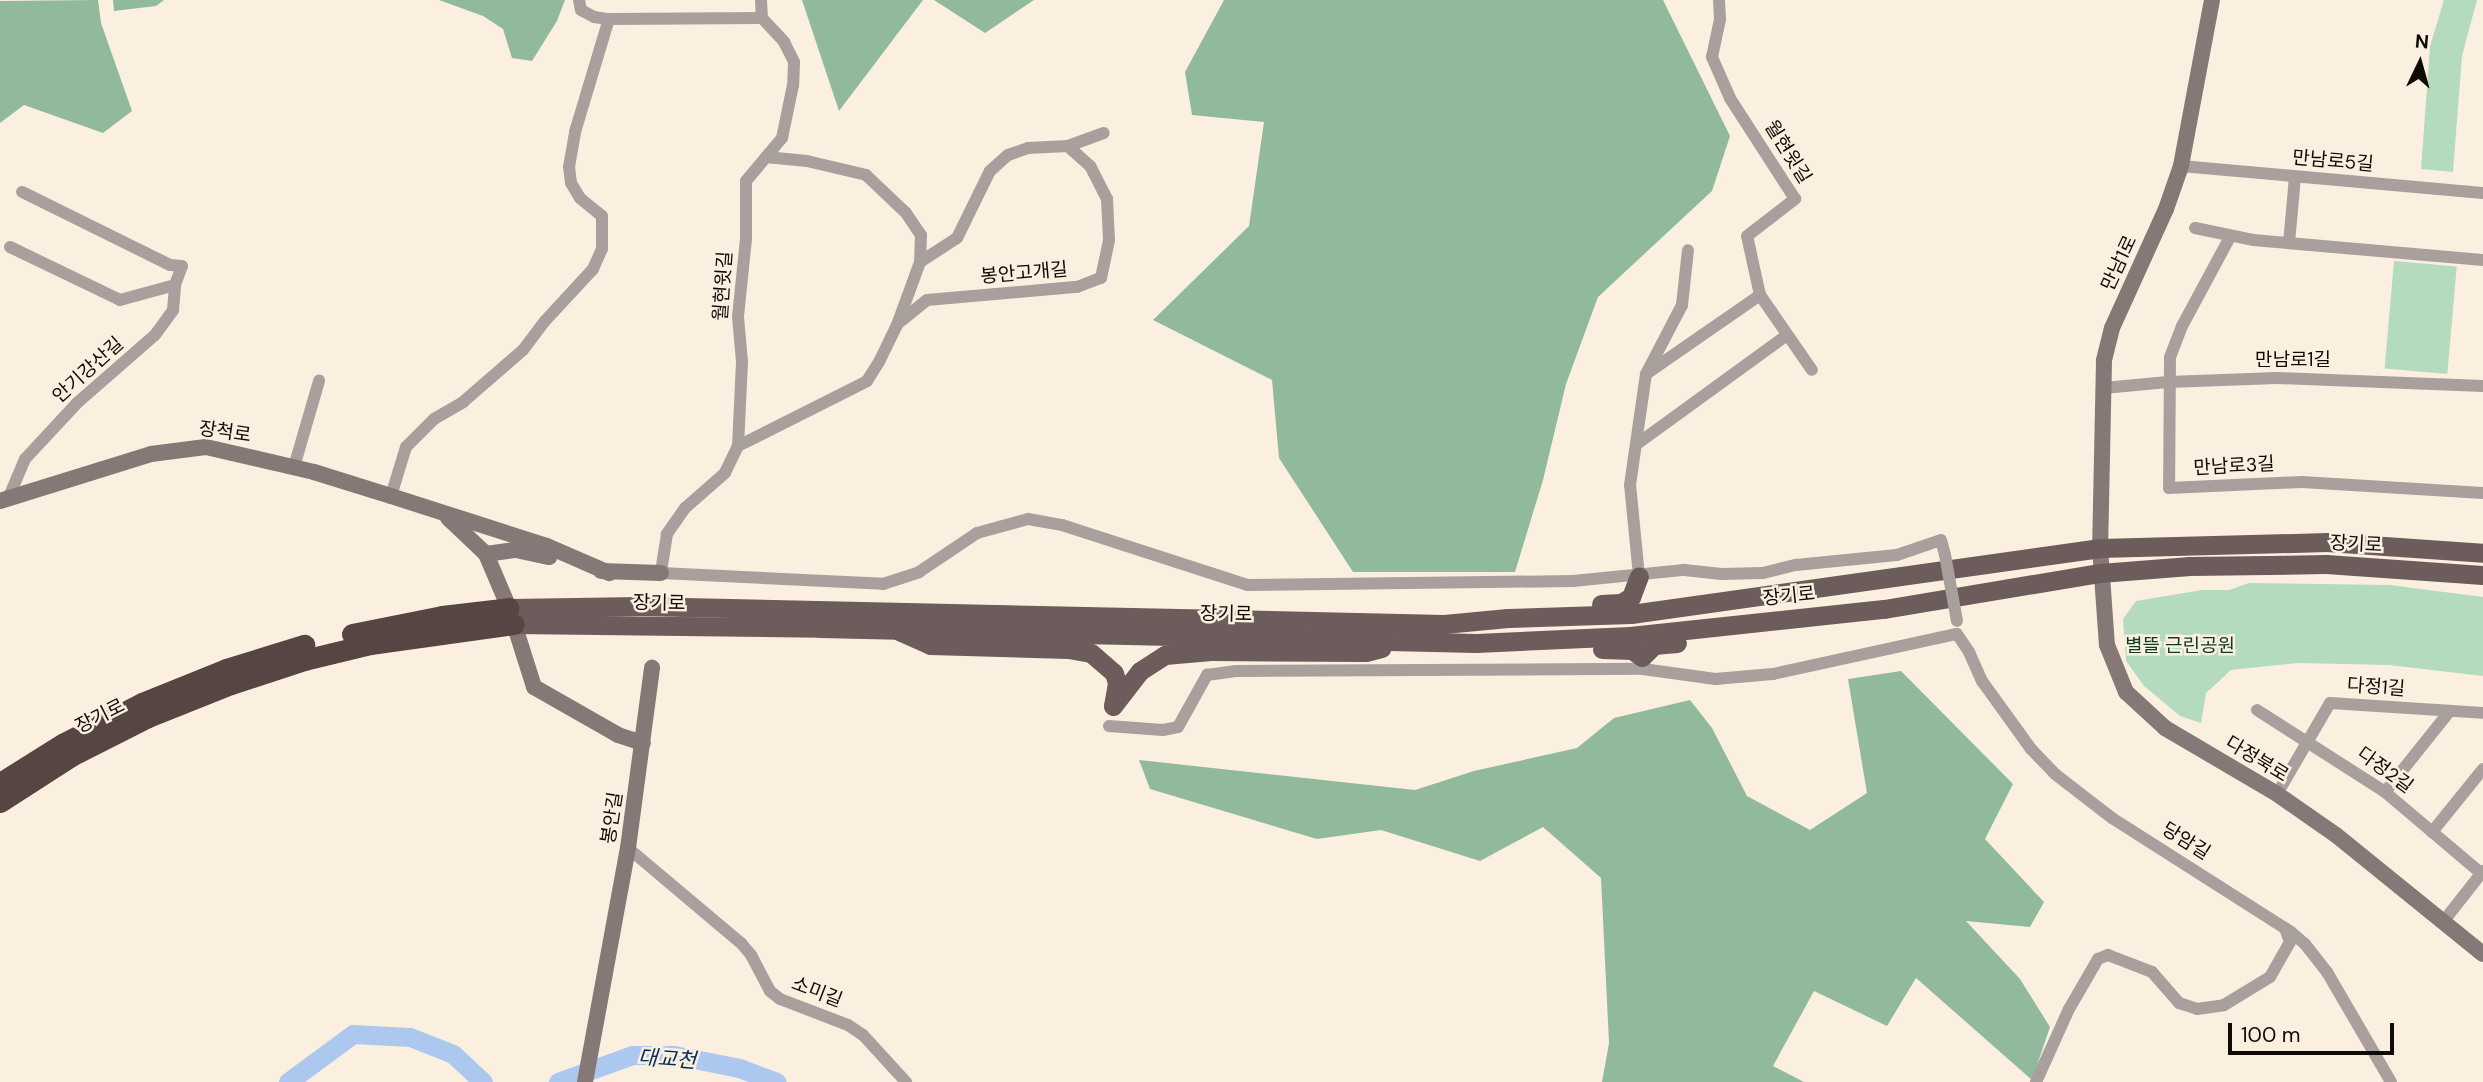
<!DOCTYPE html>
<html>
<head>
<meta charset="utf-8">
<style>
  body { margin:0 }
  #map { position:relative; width:2483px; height:1082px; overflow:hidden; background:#fbf0e0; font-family:"DM Sans","Noto Sans KR",sans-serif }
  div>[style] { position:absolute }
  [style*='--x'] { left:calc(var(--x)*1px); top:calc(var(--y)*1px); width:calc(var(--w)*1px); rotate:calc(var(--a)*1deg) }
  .green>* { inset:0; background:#b4dbbe; transform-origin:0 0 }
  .forest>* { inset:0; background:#91ba9c }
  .river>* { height:19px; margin:-9.5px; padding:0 9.5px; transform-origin:9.5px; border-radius:9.5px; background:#adc8ef }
  .street>* { height:12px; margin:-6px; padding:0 6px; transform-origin:6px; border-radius:6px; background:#a9a09e }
  .secondary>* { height:16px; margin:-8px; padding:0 8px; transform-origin:8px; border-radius:8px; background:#857877 }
  .primary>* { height:19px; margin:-9.5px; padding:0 9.5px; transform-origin:9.5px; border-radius:9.5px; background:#6c5c5b }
  .highway>* { height:21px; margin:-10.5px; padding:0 10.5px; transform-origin:10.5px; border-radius:10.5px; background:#564543 }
  .street-bridge>* { height:12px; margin:-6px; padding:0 6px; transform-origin:6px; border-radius:6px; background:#a9a09e }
  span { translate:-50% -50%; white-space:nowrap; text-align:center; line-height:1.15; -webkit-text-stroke:5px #fbf0e0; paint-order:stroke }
  .street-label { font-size:19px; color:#0f0c07 }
  .park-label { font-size:19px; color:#0b3d20 }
  .water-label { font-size:21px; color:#072b59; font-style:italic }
  .north { position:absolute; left:2385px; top:28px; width:70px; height:70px; -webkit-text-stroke:5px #fbf0e0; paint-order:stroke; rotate:5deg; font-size:19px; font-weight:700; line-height:28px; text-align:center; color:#0f0c07 }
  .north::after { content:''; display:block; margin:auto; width:24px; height:32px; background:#0f0c07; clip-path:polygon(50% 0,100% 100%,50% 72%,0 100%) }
  .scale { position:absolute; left:2228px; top:1023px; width:166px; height:32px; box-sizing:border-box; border:4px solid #0f0c07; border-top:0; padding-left:9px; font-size:21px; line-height:24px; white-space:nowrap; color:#0f0c07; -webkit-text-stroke:5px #fbf0e0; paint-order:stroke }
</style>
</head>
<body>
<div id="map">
  <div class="green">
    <i style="clip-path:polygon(2444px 0,2477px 0,2462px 56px,2453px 172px,2421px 169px,2430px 46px)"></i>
    <i style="left:2394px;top:261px;width:63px;height:108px;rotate:5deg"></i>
    <i style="clip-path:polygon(2249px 583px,2390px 585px,2483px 597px,2483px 676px,2389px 665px,2298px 663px,2231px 670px,2206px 693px,2201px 723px,2180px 716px,2144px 686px,2126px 661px,2123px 619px,2136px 601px,2202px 590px,2229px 590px)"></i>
  </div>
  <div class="forest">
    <i style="clip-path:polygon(98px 0,101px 23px,132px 111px,103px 133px,24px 105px,0 123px,0 1px)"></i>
    <i style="clip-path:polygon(113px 0,164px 0,156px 6px,114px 11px)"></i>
    <i style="clip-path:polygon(439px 0,565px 0,557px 21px,532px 61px,512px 58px,503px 29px,483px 16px)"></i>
    <i style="clip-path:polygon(802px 0,923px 0,839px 111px)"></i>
    <i style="clip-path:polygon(934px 0,1034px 0,985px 33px)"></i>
    <i style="clip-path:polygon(1224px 0,1663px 0,1730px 136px,1712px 191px,1598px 297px,1566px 384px,1543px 480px,1515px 572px,1353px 572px,1279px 458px,1272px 380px,1153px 320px,1249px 226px,1264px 122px,1192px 115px,1185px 72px)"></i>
    <i style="clip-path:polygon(1901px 671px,2013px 784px,1985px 839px,2044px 902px,2030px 927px,1966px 921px,2020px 979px,2050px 1027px,2032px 1080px,1916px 978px,1887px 1026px,1814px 991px,1773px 1066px,1804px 1082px,1602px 1082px,1609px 1043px,1601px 878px,1543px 827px,1480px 861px,1381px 830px,1317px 839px,1150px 789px,1139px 760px,1415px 790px,1474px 771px,1577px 748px,1614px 718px,1690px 700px,1712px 728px,1747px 796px,1810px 830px,1867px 793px,1848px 679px)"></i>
  </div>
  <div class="river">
    <i style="--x:288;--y:1082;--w:81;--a:-36.4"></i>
    <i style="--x:353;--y:1034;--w:57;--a:3"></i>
    <i style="--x:410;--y:1037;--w:46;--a:21.6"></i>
    <i style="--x:453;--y:1054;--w:41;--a:43"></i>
    <i style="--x:558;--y:1082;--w:79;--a:-20"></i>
    <i style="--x:632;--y:1055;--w:42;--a:0"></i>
    <i style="--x:674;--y:1055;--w:66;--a:11.3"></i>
    <i style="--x:739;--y:1068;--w:40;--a:20.2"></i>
  </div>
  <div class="street">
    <i style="--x:579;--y:0;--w:10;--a:79"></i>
    <i style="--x:581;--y:10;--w:15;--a:28"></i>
    <i style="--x:594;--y:17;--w:15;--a:8"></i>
    <i style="--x:609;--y:19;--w:153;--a:-0.4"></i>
    <i style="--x:761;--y:0;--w:18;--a:87"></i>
    <i style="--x:762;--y:18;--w:33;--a:47"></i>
    <i style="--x:784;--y:42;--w:22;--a:63"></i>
    <i style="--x:794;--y:62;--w:23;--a:92"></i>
    <i style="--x:793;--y:85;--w:54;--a:101.7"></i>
    <i style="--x:782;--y:138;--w:56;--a:129.9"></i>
    <i style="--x:746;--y:181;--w:58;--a:90"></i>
    <i style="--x:746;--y:239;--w:78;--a:95.9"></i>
    <i style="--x:738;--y:317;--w:45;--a:84.9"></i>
    <i style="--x:742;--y:362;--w:84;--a:92.7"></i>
    <i style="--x:738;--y:446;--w:30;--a:116"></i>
    <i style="--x:725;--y:473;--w:53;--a:138.8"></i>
    <i style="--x:685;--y:508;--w:32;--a:125"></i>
    <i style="--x:667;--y:534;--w:39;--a:99"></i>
    <i style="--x:661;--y:573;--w:222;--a:2.8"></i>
    <i style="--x:883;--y:584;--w:38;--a:-18"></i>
    <i style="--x:919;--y:572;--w:70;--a:-33.9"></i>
    <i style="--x:977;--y:533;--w:53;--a:-15.4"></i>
    <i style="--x:1028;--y:519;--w:35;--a:10"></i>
    <i style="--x:1062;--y:525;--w:195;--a:17.9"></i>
    <i style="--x:1248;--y:585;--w:325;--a:-0.7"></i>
    <i style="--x:1573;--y:581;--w:112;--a:-5.7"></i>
    <i style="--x:1684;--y:570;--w:38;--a:6"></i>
    <i style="--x:1722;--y:574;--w:41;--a:-1.4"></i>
    <i style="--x:1763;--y:573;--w:34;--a:-14"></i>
    <i style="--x:1796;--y:565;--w:101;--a:-5.7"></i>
    <i style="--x:1897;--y:555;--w:46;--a:-18.8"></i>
    <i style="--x:1941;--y:540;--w:16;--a:75"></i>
    <i style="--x:766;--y:157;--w:41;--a:5.6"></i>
    <i style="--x:807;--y:161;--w:61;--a:13.3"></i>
    <i style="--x:866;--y:175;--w:55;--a:43.5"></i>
    <i style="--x:906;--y:213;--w:27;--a:56"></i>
    <i style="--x:921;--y:235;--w:27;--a:92"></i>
    <i style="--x:2181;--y:166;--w:303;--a:5.1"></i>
    <i style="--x:2195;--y:228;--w:59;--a:11.7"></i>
    <i style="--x:2253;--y:240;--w:231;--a:5"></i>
    <i style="--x:2230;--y:237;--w:101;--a:118.3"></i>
    <i style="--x:2182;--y:326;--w:33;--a:111"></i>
    <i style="--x:2170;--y:357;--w:131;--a:90.4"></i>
    <i style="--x:2169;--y:488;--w:133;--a:-2.6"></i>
    <i style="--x:2302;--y:482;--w:181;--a:3.5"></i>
    <i style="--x:2289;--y:243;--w:66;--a:-84.8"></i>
    <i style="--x:10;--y:247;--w:122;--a:25.7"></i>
    <i style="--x:120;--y:300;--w:57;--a:-15.3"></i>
    <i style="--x:1760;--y:295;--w:91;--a:55.3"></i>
    <i style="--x:901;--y:321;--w:33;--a:-39"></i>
    <i style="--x:927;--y:300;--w:151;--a:-5"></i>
    <i style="--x:1077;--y:287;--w:26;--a:-21"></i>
    <i style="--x:1101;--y:278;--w:39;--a:-78"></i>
    <i style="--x:1109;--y:240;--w:41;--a:-92.8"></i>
    <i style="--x:1107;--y:199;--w:37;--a:-117"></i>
    <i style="--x:1090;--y:166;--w:30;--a:-138"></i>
    <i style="--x:1646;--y:374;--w:139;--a:-34.7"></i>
    <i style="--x:1760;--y:295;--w:60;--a:-102.4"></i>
    <i style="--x:1747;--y:236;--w:61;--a:-37.6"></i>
    <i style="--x:1795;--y:199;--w:120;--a:-122.8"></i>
    <i style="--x:1730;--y:98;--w:45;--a:-113.7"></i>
    <i style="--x:1712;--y:57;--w:39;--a:-78"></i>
    <i style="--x:1720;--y:19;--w:19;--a:-93"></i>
    <i style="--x:2104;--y:388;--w:64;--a:-5.4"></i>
    <i style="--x:2168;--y:382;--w:109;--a:-2.1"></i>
    <i style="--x:2277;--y:378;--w:206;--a:2.2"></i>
    <i style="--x:1637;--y:444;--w:185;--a:-36"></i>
    <i style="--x:738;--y:446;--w:144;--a:-26.7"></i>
    <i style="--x:867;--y:381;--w:22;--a:-58"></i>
    <i style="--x:879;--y:362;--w:41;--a:-64.1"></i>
    <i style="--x:897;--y:325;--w:67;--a:-69.9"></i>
    <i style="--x:920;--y:262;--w:44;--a:-33"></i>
    <i style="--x:957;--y:238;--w:75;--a:-63.8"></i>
    <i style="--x:990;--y:171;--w:24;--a:-42"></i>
    <i style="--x:1008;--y:155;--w:21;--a:-19"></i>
    <i style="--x:1028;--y:148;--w:40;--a:-2.9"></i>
    <i style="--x:1068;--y:146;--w:38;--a:-20"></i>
    <i style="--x:294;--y:467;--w:90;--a:-73.8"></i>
    <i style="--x:391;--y:496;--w:51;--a:-73"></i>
    <i style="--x:406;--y:447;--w:40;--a:-45"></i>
    <i style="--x:434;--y:419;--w:34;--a:-30"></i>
    <i style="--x:463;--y:402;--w:79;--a:-40.9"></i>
    <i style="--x:523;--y:350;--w:36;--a:-53"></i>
    <i style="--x:545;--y:321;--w:71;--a:-47.3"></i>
    <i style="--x:593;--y:269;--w:22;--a:-66"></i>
    <i style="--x:602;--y:249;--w:33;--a:-90"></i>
    <i style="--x:602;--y:216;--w:28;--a:-141"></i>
    <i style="--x:580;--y:198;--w:17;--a:-121"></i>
    <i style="--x:571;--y:183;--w:16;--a:-97"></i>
    <i style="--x:569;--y:167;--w:36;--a:-80"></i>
    <i style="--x:575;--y:132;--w:118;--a:-73.3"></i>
    <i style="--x:8;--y:499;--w:43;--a:-67"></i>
    <i style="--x:25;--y:459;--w:76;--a:-47.1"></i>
    <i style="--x:77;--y:403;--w:103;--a:-41.1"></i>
    <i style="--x:155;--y:335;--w:31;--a:-54"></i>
    <i style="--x:173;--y:310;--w:25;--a:-85"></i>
    <i style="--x:175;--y:285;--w:20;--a:-70"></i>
    <i style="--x:182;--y:266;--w:12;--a:-175"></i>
    <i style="--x:170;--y:265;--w:165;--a:-153.7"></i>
    <i style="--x:1639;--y:576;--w:91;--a:-95.6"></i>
    <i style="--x:1630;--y:485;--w:112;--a:-81.8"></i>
    <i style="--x:1646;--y:374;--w:78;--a:-62.4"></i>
    <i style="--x:1682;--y:305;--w:55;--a:-83.8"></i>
    <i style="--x:1957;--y:634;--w:22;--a:56"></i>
    <i style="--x:1969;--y:652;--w:32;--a:66"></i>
    <i style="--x:1982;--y:681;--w:84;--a:54.2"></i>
    <i style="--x:2031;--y:749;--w:35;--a:46"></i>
    <i style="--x:2055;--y:774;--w:72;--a:37.7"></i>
    <i style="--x:2112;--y:818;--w:212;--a:32.5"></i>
    <i style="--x:2291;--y:932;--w:18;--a:41"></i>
    <i style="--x:2305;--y:944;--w:36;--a:52"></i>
    <i style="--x:2327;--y:972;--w:127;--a:59.8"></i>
    <i style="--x:1642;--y:663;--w:6;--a:81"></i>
    <i style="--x:1643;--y:669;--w:73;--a:7.9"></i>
    <i style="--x:1715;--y:679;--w:58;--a:-4.9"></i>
    <i style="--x:1773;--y:674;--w:188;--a:-12.3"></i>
    <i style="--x:2257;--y:710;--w:152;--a:32.6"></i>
    <i style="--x:2385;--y:792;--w:126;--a:40.2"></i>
    <i style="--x:1109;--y:726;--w:54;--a:4.2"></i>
    <i style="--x:1163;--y:730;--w:15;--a:-11"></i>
    <i style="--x:1178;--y:727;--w:60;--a:-60.9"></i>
    <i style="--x:1207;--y:675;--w:29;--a:-8"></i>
    <i style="--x:1236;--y:671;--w:407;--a:-0.3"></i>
    <i style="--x:2385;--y:792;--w:104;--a:-51.3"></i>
    <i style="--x:2277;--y:794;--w:105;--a:-59.8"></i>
    <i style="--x:2330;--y:703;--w:153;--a:3.7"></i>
    <i style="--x:2432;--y:832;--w:81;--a:-51"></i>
    <i style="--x:628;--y:848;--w:148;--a:40.1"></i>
    <i style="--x:741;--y:943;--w:16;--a:50"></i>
    <i style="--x:751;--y:955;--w:41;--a:62.2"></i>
    <i style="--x:770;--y:991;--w:13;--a:39"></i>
    <i style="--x:780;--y:999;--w:73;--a:20.9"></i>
    <i style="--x:848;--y:1025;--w:18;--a:34"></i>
    <i style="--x:863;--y:1035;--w:64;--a:47.5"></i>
    <i style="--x:2443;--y:922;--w:65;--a:-51.9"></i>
    <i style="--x:2036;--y:1082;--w:80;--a:-65.7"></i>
    <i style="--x:2069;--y:1009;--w:58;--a:-59.9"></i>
    <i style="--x:2098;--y:959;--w:11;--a:-22"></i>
    <i style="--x:2108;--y:955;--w:47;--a:21.1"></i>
    <i style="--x:2152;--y:972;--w:41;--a:48.9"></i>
    <i style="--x:2179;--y:1003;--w:19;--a:18"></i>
    <i style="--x:2197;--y:1009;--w:27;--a:-8"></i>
    <i style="--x:2224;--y:1005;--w:54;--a:-31.3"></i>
    <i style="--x:2270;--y:977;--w:40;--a:-60.3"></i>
    <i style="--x:2290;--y:942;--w:15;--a:-110"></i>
  </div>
  <div class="secondary">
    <i style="--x:2212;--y:0;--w:169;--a:100.6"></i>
    <i style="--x:2181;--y:166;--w:46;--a:109.2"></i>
    <i style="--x:2166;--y:209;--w:131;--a:114.4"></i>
    <i style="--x:2112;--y:328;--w:34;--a:104"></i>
    <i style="--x:2104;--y:361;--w:187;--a:91.2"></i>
    <i style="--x:2100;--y:548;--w:97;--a:85.9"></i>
    <i style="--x:2107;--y:645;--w:51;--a:68"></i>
    <i style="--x:2126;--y:692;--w:53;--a:42.7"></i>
    <i style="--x:2165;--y:728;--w:130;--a:30.5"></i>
    <i style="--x:2277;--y:794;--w:72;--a:34.8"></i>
    <i style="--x:2336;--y:835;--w:189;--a:39"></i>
    <i style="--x:0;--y:501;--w:158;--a:-17.3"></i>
    <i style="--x:151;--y:454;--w:55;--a:-7.3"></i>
    <i style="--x:206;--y:447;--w:111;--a:13"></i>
    <i style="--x:314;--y:472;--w:81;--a:17.3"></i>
    <i style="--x:391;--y:496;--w:164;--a:17.8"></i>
    <i style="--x:547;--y:546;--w:68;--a:23.5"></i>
    <i style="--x:448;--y:518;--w:52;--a:43.5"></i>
    <i style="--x:486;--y:554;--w:59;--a:66.9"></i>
    <i style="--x:509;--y:608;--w:83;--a:72.4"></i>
    <i style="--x:534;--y:687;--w:97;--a:29.7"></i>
    <i style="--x:618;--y:735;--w:26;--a:18"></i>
    <i style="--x:486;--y:554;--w:30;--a:-8"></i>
    <i style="--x:516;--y:550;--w:34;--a:12"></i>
    <i style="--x:601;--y:571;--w:60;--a:1.9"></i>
    <i style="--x:585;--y:1082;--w:238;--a:-79.6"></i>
    <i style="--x:628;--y:848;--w:182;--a:-82.4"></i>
  </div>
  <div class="primary">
    <i style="--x:1601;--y:604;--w:20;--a:-3"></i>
    <i style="--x:1621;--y:603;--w:12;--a:-31"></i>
    <i style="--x:1631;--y:597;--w:22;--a:-69"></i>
    <i style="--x:509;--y:608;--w:131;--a:-0.9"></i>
    <i style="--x:640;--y:606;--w:804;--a:1.28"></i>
    <i style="--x:1444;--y:624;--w:64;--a:-5.4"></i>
    <i style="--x:1508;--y:618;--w:123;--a:-1.9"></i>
    <i style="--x:1631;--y:614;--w:474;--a:-8"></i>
    <i style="--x:2100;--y:548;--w:227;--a:-1.5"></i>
    <i style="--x:2327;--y:542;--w:156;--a:4"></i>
    <i style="--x:514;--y:624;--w:306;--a:0.7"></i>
    <i style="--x:820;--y:628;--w:656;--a:1.31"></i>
    <i style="--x:1476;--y:643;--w:154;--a:-2.6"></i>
    <i style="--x:1630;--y:636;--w:255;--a:-6.1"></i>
    <i style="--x:1884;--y:609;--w:219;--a:-9.5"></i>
    <i style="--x:2100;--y:573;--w:90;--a:-4.4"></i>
    <i style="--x:2190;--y:566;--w:136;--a:-0.8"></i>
    <i style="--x:2326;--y:564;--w:157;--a:4"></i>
    <i style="--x:899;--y:631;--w:34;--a:24"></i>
    <i style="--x:930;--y:645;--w:138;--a:1.7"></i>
    <i style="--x:1068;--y:649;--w:23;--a:10"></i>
    <i style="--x:1091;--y:653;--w:30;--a:41"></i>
    <i style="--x:1114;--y:673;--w:10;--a:73"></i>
    <i style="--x:1117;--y:683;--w:23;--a:100"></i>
    <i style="--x:1602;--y:649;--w:30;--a:2"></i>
    <i style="--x:1632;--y:650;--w:12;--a:35"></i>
    <i style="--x:1642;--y:657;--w:17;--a:-45"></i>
    <i style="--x:1654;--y:645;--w:23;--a:-5"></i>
    <i style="--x:1113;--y:706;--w:44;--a:-52.4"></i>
    <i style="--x:1140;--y:671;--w:30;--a:-33"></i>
    <i style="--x:1165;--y:655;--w:46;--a:-5"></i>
    <i style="--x:1211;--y:651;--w:155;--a:0.4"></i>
    <i style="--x:1366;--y:652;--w:16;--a:-14"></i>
  </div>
  <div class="highway">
    <i style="--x:352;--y:634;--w:92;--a:-11.3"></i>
    <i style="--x:442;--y:616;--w:67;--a:-6.8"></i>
    <i style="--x:0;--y:783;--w:75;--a:-32"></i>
    <i style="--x:64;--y:743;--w:88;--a:-27.1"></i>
    <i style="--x:142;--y:703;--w:91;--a:-22"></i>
    <i style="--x:226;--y:669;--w:82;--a:-17.1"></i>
    <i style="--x:0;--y:802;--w:85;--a:-32.9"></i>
    <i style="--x:71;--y:756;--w:86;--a:-26.9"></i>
    <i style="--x:148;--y:717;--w:89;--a:-21.7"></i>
    <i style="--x:231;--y:684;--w:77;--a:-18.2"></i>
    <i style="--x:304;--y:660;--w:68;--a:-13.6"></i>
    <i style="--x:370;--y:644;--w:145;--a:-7.9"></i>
  </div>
  <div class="street-bridge">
    <i style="--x:1945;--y:555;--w:67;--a:79.7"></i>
  </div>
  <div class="street-label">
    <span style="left:1788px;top:152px;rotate:58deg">월현윗길</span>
    <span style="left:2333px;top:161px;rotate:5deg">만남로5길</span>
    <span style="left:2119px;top:263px;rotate:-65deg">만남1로</span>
    <span style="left:1024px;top:273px;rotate:-5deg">봉안고개길</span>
    <span style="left:723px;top:286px;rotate:-86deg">월현윗길</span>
    <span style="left:2293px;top:360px">만남로1길</span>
    <span style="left:88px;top:370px;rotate:-42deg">안기강산길</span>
    <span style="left:225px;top:432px;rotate:8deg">장척로</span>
    <span style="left:2234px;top:466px;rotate:-3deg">만남로3길</span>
    <span style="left:2356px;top:544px;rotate:3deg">장기로</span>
    <span style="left:1789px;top:596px;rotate:-6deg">장기로</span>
    <span style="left:659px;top:603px;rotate:1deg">장기로</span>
    <span style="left:1226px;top:614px;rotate:1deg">장기로</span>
    <span style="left:2376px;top:687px;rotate:4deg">다정1길</span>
    <span style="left:100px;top:716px;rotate:-27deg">장기로</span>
    <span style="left:2257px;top:759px;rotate:31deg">다정북로</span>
    <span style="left:2385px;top:770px;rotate:36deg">다정2길</span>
    <span style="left:612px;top:818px;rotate:-81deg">봉안길</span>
    <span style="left:2186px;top:841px;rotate:32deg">당암길</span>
    <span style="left:817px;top:992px;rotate:21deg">소미길</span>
  </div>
  <div class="park-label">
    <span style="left:2180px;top:646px">별뜰 근린공원</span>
  </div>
  <div class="water-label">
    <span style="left:667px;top:1059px;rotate:4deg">대교천</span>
  </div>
  <div class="north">N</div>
  <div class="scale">100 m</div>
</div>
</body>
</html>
